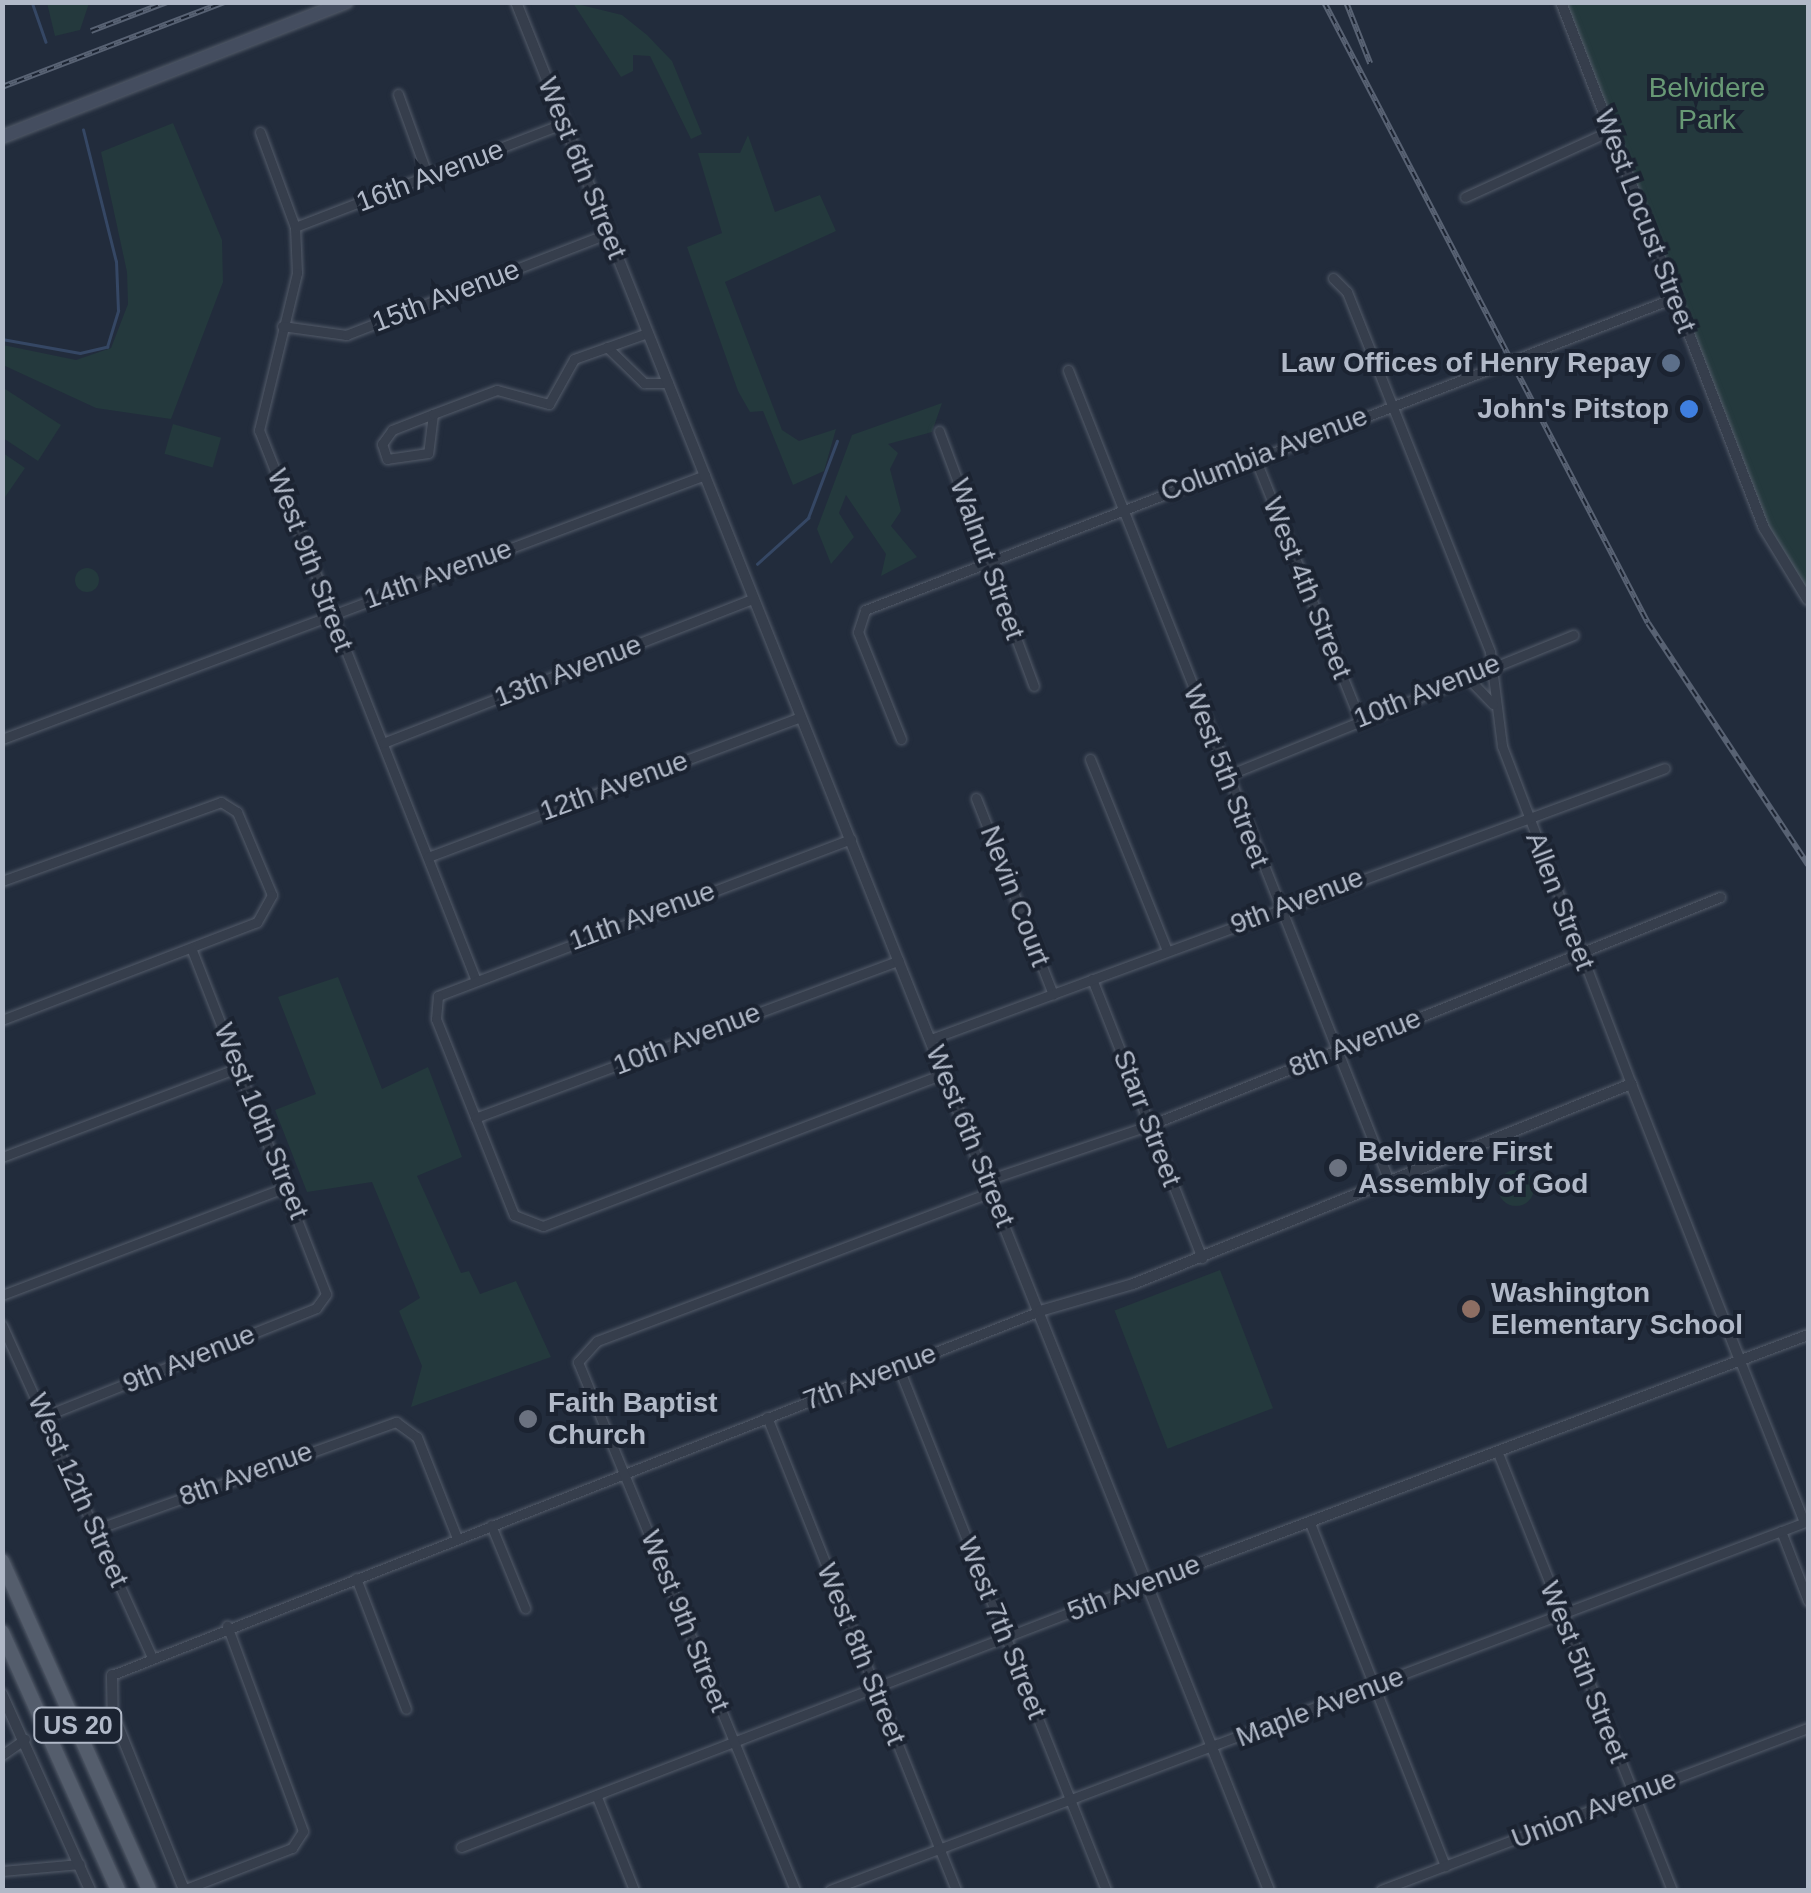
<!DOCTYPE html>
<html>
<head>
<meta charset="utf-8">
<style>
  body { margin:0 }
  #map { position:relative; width:1811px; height:1893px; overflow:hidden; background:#222c3c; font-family:Helvetica,sans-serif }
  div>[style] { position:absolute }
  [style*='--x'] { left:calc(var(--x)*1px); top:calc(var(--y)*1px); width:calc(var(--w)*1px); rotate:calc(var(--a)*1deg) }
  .green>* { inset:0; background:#24393d; transform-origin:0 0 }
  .round { border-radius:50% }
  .stream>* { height:2.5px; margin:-1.25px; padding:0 1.25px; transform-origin:1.25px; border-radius:1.25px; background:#354764 }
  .roads { filter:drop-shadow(0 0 2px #545c6a) drop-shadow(0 0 2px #545c6a) }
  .minor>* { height:9px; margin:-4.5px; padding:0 4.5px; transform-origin:4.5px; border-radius:4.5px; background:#363e4c }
  .tertiary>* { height:10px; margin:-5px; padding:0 5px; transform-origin:5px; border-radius:5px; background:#363e4c }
  .secondary>* { height:12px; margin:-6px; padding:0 6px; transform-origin:6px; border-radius:6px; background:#444d5f }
  .primary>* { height:14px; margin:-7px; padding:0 7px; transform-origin:7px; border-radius:7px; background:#545d6c }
  .rail>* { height:6px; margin-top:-3px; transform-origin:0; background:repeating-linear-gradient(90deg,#1b2331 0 8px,#586273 0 16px); box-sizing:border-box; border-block:2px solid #586273 }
  .dots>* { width:28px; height:28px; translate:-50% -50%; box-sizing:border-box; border:5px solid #1b2331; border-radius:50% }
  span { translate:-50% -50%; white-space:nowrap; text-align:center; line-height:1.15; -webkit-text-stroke:8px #1b2331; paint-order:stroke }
  .shield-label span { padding:2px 8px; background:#1b2331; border:2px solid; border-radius:8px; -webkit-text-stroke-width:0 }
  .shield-label { font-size:25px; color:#b1b9c8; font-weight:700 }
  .park-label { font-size:28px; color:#689975 }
  .street-label { font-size:28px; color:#b1b9c8 }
  .poi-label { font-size:28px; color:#b1b9c8; font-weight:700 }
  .right { translate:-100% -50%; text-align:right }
  .left { translate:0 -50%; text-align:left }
  .frame { position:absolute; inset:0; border:5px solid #b1b9c8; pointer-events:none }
</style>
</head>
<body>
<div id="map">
  <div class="green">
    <i style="clip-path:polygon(47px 3px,89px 3px,80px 30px,55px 36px)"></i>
    <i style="clip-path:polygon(573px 3px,622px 15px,647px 35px,672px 61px,702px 134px,691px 139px,650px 56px,633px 55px,633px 71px,621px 77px)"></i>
    <i style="clip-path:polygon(1561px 3px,1808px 3px,1808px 600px,1764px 528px)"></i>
    <i style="clip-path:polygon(173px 123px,222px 240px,223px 282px,171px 419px,96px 408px,3px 365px,3px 345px,76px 360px,111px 348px,128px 304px,127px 272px,101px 152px)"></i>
    <i style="clip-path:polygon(748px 135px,775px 212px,820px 195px,836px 231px,725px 282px,782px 430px,799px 441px,836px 429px,824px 471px,793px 485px,763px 411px,750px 412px,738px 391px,687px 247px,722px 233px,698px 153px,740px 153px)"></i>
    <i style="clip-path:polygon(2px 387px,61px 425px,38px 461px,3px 438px)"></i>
    <i style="clip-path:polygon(942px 403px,932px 432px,888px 444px,898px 453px,890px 469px,901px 511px,891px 526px,917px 557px,881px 576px,886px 554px,846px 495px,839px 513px,854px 537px,831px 564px,817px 529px,852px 435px)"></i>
    <i style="left:173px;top:424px;width:50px;height:31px;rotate:16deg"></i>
    <i style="clip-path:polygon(3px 453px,25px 468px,3px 500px)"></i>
    <i class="round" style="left:75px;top:568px;width:24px;height:24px"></i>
    <i style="clip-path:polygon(338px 977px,382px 1089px,428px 1067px,462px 1157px,417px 1176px,461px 1273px,469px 1271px,480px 1294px,516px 1281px,551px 1357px,411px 1407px,422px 1366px,399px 1311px,420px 1298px,372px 1182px,307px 1192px,275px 1110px,316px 1094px,278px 997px)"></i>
    <i class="round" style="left:1498px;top:1170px;width:36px;height:36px"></i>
    <i style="left:1220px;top:1270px;width:148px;height:113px;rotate:69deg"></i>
  </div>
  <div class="stream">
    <i style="--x:32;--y:2;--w:42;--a:70.7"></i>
    <i style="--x:2;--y:339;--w:79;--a:10.2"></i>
    <i style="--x:80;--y:353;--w:28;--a:-13"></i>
    <i style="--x:107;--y:347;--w:38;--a:-73"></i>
    <i style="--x:118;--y:311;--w:49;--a:-92.3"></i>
    <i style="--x:116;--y:262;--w:136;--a:-104"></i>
    <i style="--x:757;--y:564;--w:69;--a:-42"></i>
    <i style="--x:808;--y:518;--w:82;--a:-69.4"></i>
  </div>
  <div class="roads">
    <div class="minor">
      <i style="--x:398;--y:94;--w:88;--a:70.1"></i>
      <i style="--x:260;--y:132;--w:101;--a:69.8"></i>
      <i style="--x:295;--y:227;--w:46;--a:87.5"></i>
      <i style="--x:297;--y:273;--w:162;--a:103.6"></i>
      <i style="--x:259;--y:430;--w:589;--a:68.49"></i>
      <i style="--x:1465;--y:197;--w:159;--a:-24.5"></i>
      <i style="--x:295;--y:227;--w:288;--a:-21.1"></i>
      <i style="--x:1333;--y:278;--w:20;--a:45"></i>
      <i style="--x:1347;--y:292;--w:387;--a:68.3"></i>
      <i style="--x:1490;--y:652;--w:95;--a:82.7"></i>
      <i style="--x:1502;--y:746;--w:362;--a:69.1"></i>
      <i style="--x:282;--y:326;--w:65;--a:8"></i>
      <i style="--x:346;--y:335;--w:280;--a:-21.2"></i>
      <i style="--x:607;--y:347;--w:52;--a:44.2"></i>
      <i style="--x:644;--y:383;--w:24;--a:0"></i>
      <i style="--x:1068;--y:370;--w:872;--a:68.41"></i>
      <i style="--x:433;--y:414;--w:39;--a:97"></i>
      <i style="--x:428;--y:453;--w:41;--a:171.7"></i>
      <i style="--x:387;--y:459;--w:16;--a:-108"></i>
      <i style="--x:382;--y:444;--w:17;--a:-54"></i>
      <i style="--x:392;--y:430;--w:44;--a:-21.3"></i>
      <i style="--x:433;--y:414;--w:68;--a:-20.6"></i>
      <i style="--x:497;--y:390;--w:54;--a:15.1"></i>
      <i style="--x:549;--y:404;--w:51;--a:-60.9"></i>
      <i style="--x:574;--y:359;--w:77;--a:-19.6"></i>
      <i style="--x:939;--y:431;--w:272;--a:69.6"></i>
      <i style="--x:1255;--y:458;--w:280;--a:68.2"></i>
      <i style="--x:1466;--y:676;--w:39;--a:46"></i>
      <i style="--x:2;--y:739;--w:751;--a:-20.58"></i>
      <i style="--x:901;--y:739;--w:115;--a:-111.9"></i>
      <i style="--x:858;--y:632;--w:23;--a:-72"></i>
      <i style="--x:865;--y:610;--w:867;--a:-21.09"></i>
      <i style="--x:383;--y:743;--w:397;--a:-21.3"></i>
      <i style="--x:1090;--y:759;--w:207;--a:68.1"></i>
      <i style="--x:1226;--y:776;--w:375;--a:-22.1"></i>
      <i style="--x:976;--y:798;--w:211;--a:68.6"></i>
      <i style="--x:851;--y:839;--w:442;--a:159.2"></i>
      <i style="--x:438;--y:996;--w:23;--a:95"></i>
      <i style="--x:436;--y:1019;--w:211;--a:68.3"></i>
      <i style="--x:514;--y:1215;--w:31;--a:21"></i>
      <i style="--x:543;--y:1226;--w:430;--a:-20.8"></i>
      <i style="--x:428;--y:857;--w:398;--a:-20.6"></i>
      <i style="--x:2;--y:881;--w:233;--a:-19.8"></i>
      <i style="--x:221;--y:802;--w:19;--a:32"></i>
      <i style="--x:237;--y:812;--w:90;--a:67.1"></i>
      <i style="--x:272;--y:895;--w:31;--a:119"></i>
      <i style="--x:257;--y:922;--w:273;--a:159"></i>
      <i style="--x:1092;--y:979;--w:300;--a:68.5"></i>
      <i style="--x:931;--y:1039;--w:782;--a:-20.26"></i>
      <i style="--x:475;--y:1118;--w:452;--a:-20.4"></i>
      <i style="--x:2;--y:1157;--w:254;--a:-20.7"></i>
      <i style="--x:987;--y:1180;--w:172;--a:-18.6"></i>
      <i style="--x:1150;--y:1125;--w:614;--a:-21.8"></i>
      <i style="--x:2;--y:1295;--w:304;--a:-20.8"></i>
      <i style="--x:2;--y:1325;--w:362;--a:65.7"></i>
      <i style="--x:1740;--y:1361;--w:173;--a:68.3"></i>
      <i style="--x:898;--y:1366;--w:564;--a:68.35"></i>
      <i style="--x:45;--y:1416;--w:292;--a:-21.7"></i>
      <i style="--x:316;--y:1308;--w:17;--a:-54"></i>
      <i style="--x:326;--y:1294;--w:371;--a:-111.3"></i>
      <i style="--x:767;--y:1417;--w:509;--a:68.22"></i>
      <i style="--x:1498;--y:1453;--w:470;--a:68.3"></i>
      <i style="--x:1310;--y:1523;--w:369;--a:68.5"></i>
      <i style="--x:491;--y:1525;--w:90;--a:67.7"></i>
      <i style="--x:97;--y:1529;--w:318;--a:-19.7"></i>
      <i style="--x:396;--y:1422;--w:26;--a:36"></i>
      <i style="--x:417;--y:1437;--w:109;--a:68.4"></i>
      <i style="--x:1781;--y:1531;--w:75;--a:68.9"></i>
      <i style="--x:356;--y:1578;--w:140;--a:69.1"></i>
      <i style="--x:112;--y:1675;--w:997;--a:-21.42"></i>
      <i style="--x:2;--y:1755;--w:28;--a:-35"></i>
      <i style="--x:597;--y:1797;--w:100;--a:68.3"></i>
      <i style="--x:461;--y:1847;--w:737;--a:-21.07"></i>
      <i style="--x:2;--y:1871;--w:78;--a:-5.1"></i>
      <i style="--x:183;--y:1890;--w:117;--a:-21.1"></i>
      <i style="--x:292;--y:1848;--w:20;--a:-57"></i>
      <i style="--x:303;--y:1831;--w:219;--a:-110.3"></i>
      <i style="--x:795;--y:1890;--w:571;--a:-112.34"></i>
      <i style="--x:578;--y:1362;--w:28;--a:-48"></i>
      <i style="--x:597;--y:1341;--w:422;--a:-20.7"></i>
      <i style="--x:830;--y:1890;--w:1045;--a:-20.67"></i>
      <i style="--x:1381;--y:1890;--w:457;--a:-20.8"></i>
    </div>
    <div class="tertiary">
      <i style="--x:516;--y:2;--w:2033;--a:68.26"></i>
      <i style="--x:1561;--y:2;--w:564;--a:68.9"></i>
      <i style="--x:1764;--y:528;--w:84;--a:58.6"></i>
      <i style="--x:1040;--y:1311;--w:97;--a:-16.2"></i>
      <i style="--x:1133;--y:1284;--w:537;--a:-21.88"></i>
      <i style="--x:1631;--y:1084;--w:298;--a:68.5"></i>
      <i style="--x:1149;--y:1582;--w:704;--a:-20.55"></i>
      <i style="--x:112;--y:1675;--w:39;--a:89"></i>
      <i style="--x:113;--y:1714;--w:190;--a:68"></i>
      <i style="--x:2;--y:1694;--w:215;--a:65.8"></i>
    </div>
    <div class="secondary">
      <i style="--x:2;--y:137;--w:370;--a:-21.4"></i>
    </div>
    <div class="primary">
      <i style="--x:2;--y:1561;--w:360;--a:65.9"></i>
      <i style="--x:2;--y:1632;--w:283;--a:65.8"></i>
    </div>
  </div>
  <div class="rail">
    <i style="--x:1324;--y:2;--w:700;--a:62.45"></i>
    <i style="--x:1648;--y:623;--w:290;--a:56.5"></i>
    <i style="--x:1346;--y:2;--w:66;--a:68.5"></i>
    <i style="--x:91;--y:31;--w:81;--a:-20.9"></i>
    <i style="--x:2;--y:87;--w:239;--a:-20.9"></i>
  </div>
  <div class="dots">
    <i style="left:1671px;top:363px;background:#5c6f8a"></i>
    <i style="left:1689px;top:409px;background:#3f7fe0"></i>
    <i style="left:1338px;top:1168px;background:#6b7280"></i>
    <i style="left:1471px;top:1309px;background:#8d6e63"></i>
    <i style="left:528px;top:1419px;background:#6b7280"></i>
  </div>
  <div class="shield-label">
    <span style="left:78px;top:1725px">US 20</span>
  </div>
  <div class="park-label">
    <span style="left:1707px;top:104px">Belvidere<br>Park</span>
  </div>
  <div class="street-label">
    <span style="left:582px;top:168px;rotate:68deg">West 6th Street</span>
    <span style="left:430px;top:176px;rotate:-21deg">16th Avenue</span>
    <span style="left:1645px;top:221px;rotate:69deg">West Locust Street</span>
    <span style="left:446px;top:296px;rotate:-21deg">15th Avenue</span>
    <span style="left:1264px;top:454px;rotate:-21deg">Columbia Avenue</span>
    <span style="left:987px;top:559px;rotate:70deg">Walnut Street</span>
    <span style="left:310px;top:560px;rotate:69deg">West 9th Street</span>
    <span style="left:438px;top:574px;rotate:-20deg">14th Avenue</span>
    <span style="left:1307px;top:588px;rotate:68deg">West 4th Street</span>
    <span style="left:568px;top:671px;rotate:-21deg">13th Avenue</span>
    <span style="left:1427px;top:691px;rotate:-22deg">10th Avenue</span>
    <span style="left:1226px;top:776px;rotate:69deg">West 5th Street</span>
    <span style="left:614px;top:786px;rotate:-20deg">12th Avenue</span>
    <span style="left:1015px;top:896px;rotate:69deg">Nevin Court</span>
    <span style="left:1297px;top:901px;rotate:-21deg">9th Avenue</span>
    <span style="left:1560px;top:901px;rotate:69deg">Allen Street</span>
    <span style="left:642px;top:916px;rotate:-20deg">11th Avenue</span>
    <span style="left:687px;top:1039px;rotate:-21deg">10th Avenue</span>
    <span style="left:1355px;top:1043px;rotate:-22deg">8th Avenue</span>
    <span style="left:1147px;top:1118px;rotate:69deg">Starr Street</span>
    <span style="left:261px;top:1121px;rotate:68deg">West 10th Street</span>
    <span style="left:970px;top:1136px;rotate:68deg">West 6th Street</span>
    <span style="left:189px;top:1359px;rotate:-22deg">9th Avenue</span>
    <span style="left:870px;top:1377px;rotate:-21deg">7th Avenue</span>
    <span style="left:246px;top:1474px;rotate:-20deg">8th Avenue</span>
    <span style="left:78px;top:1490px;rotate:66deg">West 12th Street</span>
    <span style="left:1134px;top:1588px;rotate:-21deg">5th Avenue</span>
    <span style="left:685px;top:1621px;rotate:68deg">West 9th Street</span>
    <span style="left:1002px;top:1628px;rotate:68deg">West 7th Street</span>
    <span style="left:861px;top:1654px;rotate:68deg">West 8th Street</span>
    <span style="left:1584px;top:1672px;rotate:68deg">West 5th Street</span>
    <span style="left:1320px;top:1707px;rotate:-21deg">Maple Avenue</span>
    <span style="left:1594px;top:1809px;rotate:-21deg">Union Avenue</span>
  </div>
  <div class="poi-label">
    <span class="right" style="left:1651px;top:363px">Law Offices of Henry Repay</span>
    <span class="right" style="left:1669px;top:409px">John's Pitstop</span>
    <span class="left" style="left:1358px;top:1168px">Belvidere First<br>Assembly of God</span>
    <span class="left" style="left:1491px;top:1309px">Washington<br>Elementary School</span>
    <span class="left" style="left:548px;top:1419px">Faith Baptist<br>Church</span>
  </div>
  <div class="frame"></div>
</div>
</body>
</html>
